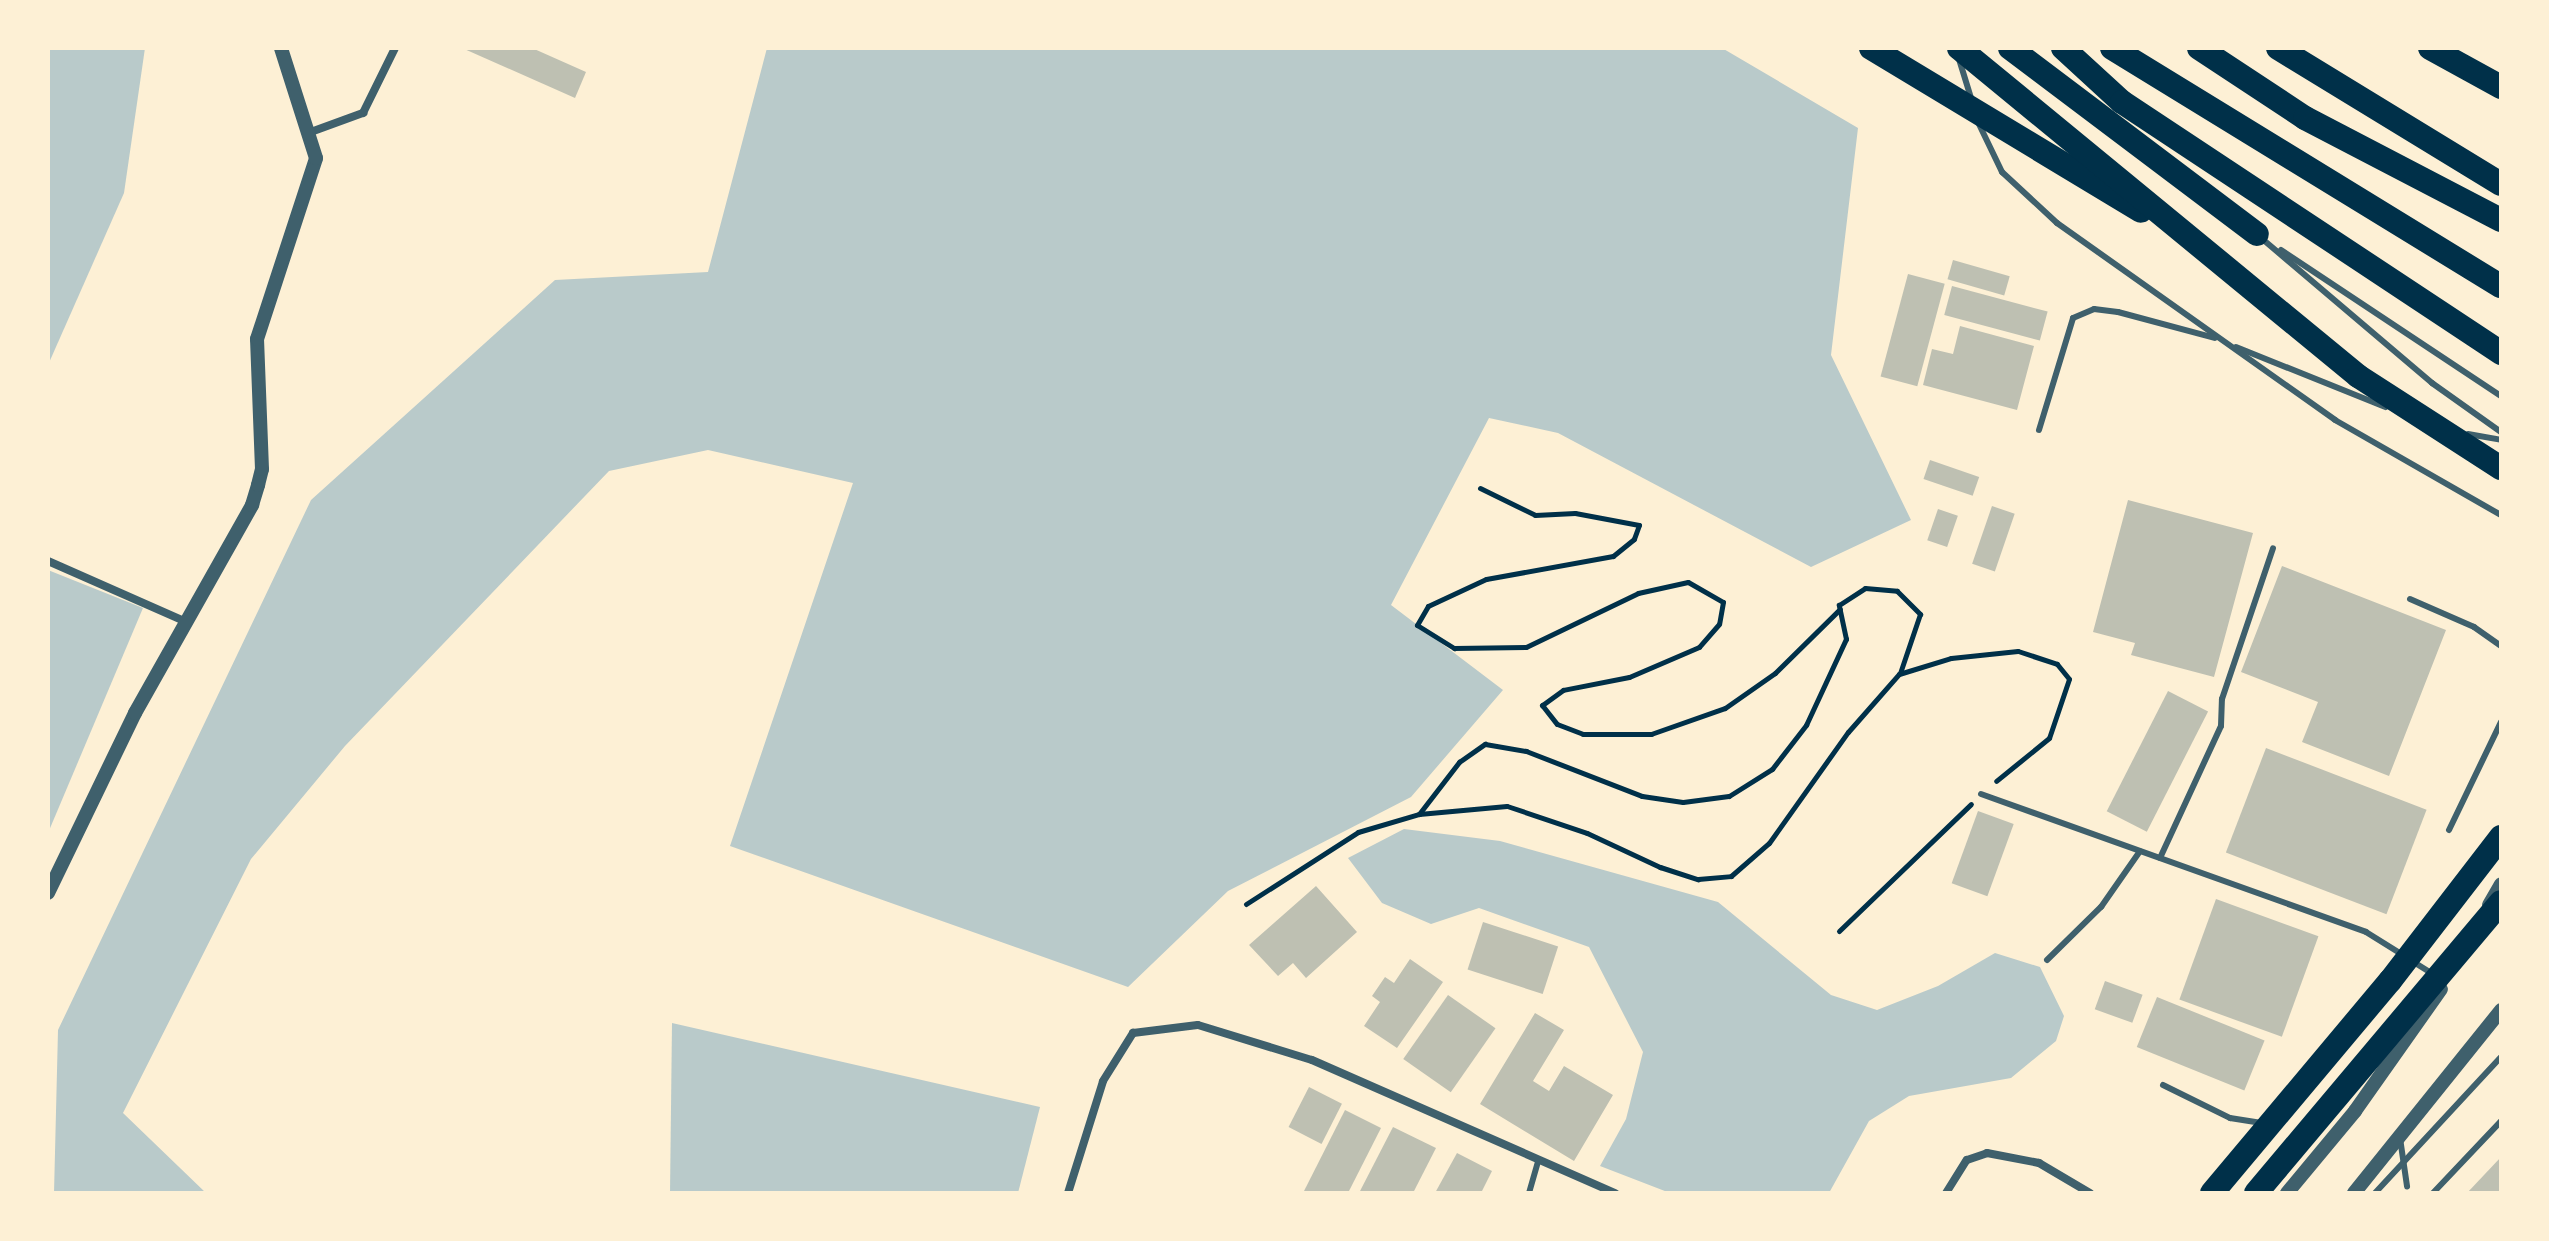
<!DOCTYPE html>
<html>
<head>
<meta charset="utf-8">
<style>
  body { margin:0 }
  #map { position:relative; width:2549px; height:1241px; overflow:hidden; background:#fdf0d5; font-family:"Playfair Display",serif }
  div>[style] { position:absolute }
  [style*='--x'] { left:calc(var(--x)*1px); top:calc(var(--y)*1px); width:calc(var(--w)*1px); rotate:calc(var(--a)*1deg) }
  .green>* { inset:0; background:#b9caca }
  .building>* { inset:0; background:#bec0b2; transform-origin:0 0 }
  .path>* { height:5px; margin:-2.5px; padding:0 2.5px; transform-origin:2.5px; border-radius:2.5px; background:#003049 }
  .service>* { height:6px; margin:-3px; padding:0 3px; transform-origin:3px; border-radius:3px; background:#3f606c }
  .minor>* { height:8px; margin:-4px; padding:0 4px; transform-origin:4px; border-radius:4px; background:#3f606c }
  .tertiary>* { height:14px; margin:-7px; padding:0 7px; transform-origin:7px; border-radius:7px; background:#3f606c }
  .motorway>* { height:24px; margin:-12px; padding:0 12px; transform-origin:12px; border-radius:12px; background:#003049 }
  span { translate:-50% -50%; white-space:nowrap; text-align:center; line-height:1.15; -webkit-text-stroke:7px #fdf0d5; paint-order:stroke }
  .frame { position:absolute; inset:0; border:50px solid #fdf0d5; pointer-events:none }
</style>
</head>
<body>
<div id="map">
  <div class="green">
    <i style="clip-path:polygon(48px 48px,145px 48px,124px 193px,48px 365px)"></i>
    <i style="clip-path:polygon(767px 48px,1722px 48px,1858px 128px,1831px 355px,1911px 520px,1811px 567px,1558px 433px,1489px 418px,1391px 605px,1503px 690px,1411px 797px,1228px 891px,1128px 987px,730px 846px,853px 483px,708px 450px,609px 471px,345px 746px,251px 859px,123px 1113px,206px 1193px,54px 1193px,58px 1030px,311px 500px,555px 280px,708px 272px)"></i>
    <i style="clip-path:polygon(48px 570px,143px 608px,48px 833px)"></i>
    <i style="clip-path:polygon(1404px 829px,1500px 841px,1718px 902px,1831px 995px,1877px 1010px,1938px 986px,1995px 953px,2040px 967px,2064px 1016px,2056px 1041px,2011px 1078px,1909px 1096px,1869px 1121px,1829px 1193px,1670px 1193px,1600px 1166px,1626px 1119px,1643px 1052px,1589px 947px,1479px 908px,1431px 924px,1382px 903px,1348px 858px)"></i>
    <i style="clip-path:polygon(672px 1023px,1040px 1107px,1018px 1193px,670px 1193px)"></i>
  </div>
  <div class="building">
    <i style="clip-path:polygon(462px 48px,532px 48px,586px 72px,575px 98px)"></i>
    <i style="left:1953px;top:260px;width:59px;height:20px;rotate:16deg"></i>
    <i style="left:1908px;top:274px;width:38px;height:106px;rotate:15deg"></i>
    <i style="left:1952px;top:286px;width:99px;height:30px;rotate:15deg"></i>
    <i style="clip-path:polygon(1960px 326px,2034px 346px,2017px 410px,1923px 385px,1932px 349px,1953px 354px)"></i>
    <i style="left:1930px;top:460px;width:52px;height:20px;rotate:19deg"></i>
    <i style="clip-path:polygon(2128px 500px,2253px 533px,2214px 677px,2131px 655px,2135px 643px,2093px 632px)"></i>
    <i style="left:1992px;top:506px;width:24px;height:61px;rotate:19deg"></i>
    <i style="left:1938px;top:509px;width:21px;height:33px;rotate:19deg"></i>
    <i style="clip-path:polygon(2282px 566px,2446px 630px,2389px 776px,2302px 742px,2318px 702px,2241px 672px)"></i>
    <i style="left:2168px;top:691px;width:45px;height:135px;rotate:27deg"></i>
    <i style="left:2266px;top:748px;width:172px;height:112px;rotate:21deg"></i>
    <i style="left:1978px;top:811px;width:38px;height:77px;rotate:20deg"></i>
    <i style="clip-path:polygon(1316px 886px,1357px 932px,1306px 978px,1293px 963px,1278px 976px,1249px 945px)"></i>
    <i style="left:2216px;top:899px;width:109px;height:107px;rotate:20deg"></i>
    <i style="left:1483px;top:922px;width:79px;height:50px;rotate:18deg"></i>
    <i style="clip-path:polygon(1410px 959px,1443px 982px,1397px 1048px,1364px 1026px,1380px 1002px,1372px 996px,1385px 977px,1394px 983px)"></i>
    <i style="left:2105px;top:981px;width:40px;height:30px;rotate:20deg"></i>
    <i style="left:1448px;top:995px;width:58px;height:78px;rotate:35deg"></i>
    <i style="left:2157px;top:997px;width:116px;height:54px;rotate:22deg"></i>
    <i style="clip-path:polygon(1535px 1013px,1564px 1030px,1533px 1081px,1549px 1091px,1564px 1066px,1613px 1095px,1574px 1161px,1480px 1104px)"></i>
    <i style="left:1309px;top:1087px;width:37px;height:45px;rotate:27deg"></i>
    <i style="clip-path:polygon(1345px 1110px,1381px 1128px,1348px 1193px,1303px 1193px)"></i>
    <i style="clip-path:polygon(1393px 1127px,1436px 1148px,1413px 1193px,1359px 1193px)"></i>
    <i style="clip-path:polygon(1457px 1153px,1492px 1171px,1481px 1193px,1435px 1193px)"></i>
    <i style="clip-path:polygon(2501px 1157px,2501px 1193px,2467px 1193px)"></i>
  </div>
  <div class="path">
    <i style="--x:1480;--y:488;--w:61;--a:26.1"></i>
    <i style="--x:1535;--y:515;--w:40;--a:-2.9"></i>
    <i style="--x:1575;--y:513;--w:65;--a:10.6"></i>
    <i style="--x:1639;--y:525;--w:15;--a:110"></i>
    <i style="--x:1634;--y:539;--w:27;--a:141"></i>
    <i style="--x:1613;--y:556;--w:129;--a:169.7"></i>
    <i style="--x:1486;--y:579;--w:64;--a:155"></i>
    <i style="--x:1428;--y:606;--w:22;--a:120"></i>
    <i style="--x:1417;--y:625;--w:44;--a:31.9"></i>
    <i style="--x:1454;--y:648;--w:72;--a:-0.8"></i>
    <i style="--x:1526;--y:647;--w:124;--a:-25.7"></i>
    <i style="--x:1638;--y:593;--w:51;--a:-12.4"></i>
    <i style="--x:1688;--y:582;--w:40;--a:29.7"></i>
    <i style="--x:1723;--y:602;--w:22;--a:100"></i>
    <i style="--x:1719;--y:624;--w:30;--a:131"></i>
    <i style="--x:1699;--y:647;--w:76;--a:156.8"></i>
    <i style="--x:1629;--y:677;--w:67;--a:168.9"></i>
    <i style="--x:1563;--y:690;--w:26;--a:144"></i>
    <i style="--x:1542;--y:705;--w:24;--a:52"></i>
    <i style="--x:1557;--y:724;--w:28;--a:21"></i>
    <i style="--x:1583;--y:734;--w:68;--a:0"></i>
    <i style="--x:1651;--y:734;--w:78;--a:-19.4"></i>
    <i style="--x:1725;--y:708;--w:61;--a:-35"></i>
    <i style="--x:1775;--y:673;--w:91;--a:-44.6"></i>
    <i style="--x:1419;--y:814;--w:66;--a:-52.4"></i>
    <i style="--x:1459;--y:762;--w:32;--a:-35"></i>
    <i style="--x:1485;--y:744;--w:42;--a:9.7"></i>
    <i style="--x:1526;--y:751;--w:124;--a:21.2"></i>
    <i style="--x:1642;--y:796;--w:41;--a:8.3"></i>
    <i style="--x:1683;--y:802;--w:46;--a:-7.4"></i>
    <i style="--x:1729;--y:796;--w:51;--a:-32.1"></i>
    <i style="--x:1772;--y:769;--w:56;--a:-52.3"></i>
    <i style="--x:1806;--y:725;--w:95;--a:-65.1"></i>
    <i style="--x:1846;--y:639;--w:35;--a:-102"></i>
    <i style="--x:1839;--y:605;--w:31;--a:-33"></i>
    <i style="--x:1865;--y:588;--w:32;--a:5"></i>
    <i style="--x:1897;--y:591;--w:33;--a:45"></i>
    <i style="--x:1920;--y:614;--w:62;--a:108.7"></i>
    <i style="--x:1246;--y:904;--w:133;--a:-32.7"></i>
    <i style="--x:1358;--y:832;--w:64;--a:-16.4"></i>
    <i style="--x:1419;--y:814;--w:88;--a:-5.2"></i>
    <i style="--x:1507;--y:806;--w:84;--a:18.6"></i>
    <i style="--x:1587;--y:833;--w:81;--a:25"></i>
    <i style="--x:1660;--y:867;--w:40;--a:18"></i>
    <i style="--x:1698;--y:879;--w:33;--a:-5"></i>
    <i style="--x:1731;--y:876;--w:50;--a:-41"></i>
    <i style="--x:1769;--y:843;--w:136;--a:-54.6"></i>
    <i style="--x:1848;--y:732;--w:77;--a:-48.7"></i>
    <i style="--x:1899;--y:674;--w:54;--a:-17.1"></i>
    <i style="--x:1951;--y:658;--w:67;--a:-6"></i>
    <i style="--x:2018;--y:651;--w:41;--a:18.4"></i>
    <i style="--x:2057;--y:664;--w:19;--a:51"></i>
    <i style="--x:2069;--y:679;--w:62;--a:108.7"></i>
    <i style="--x:2049;--y:738;--w:68;--a:140.9"></i>
    <i style="--x:1839;--y:931;--w:183;--a:-43.9"></i>
  </div>
  <div class="service">
    <i style="--x:1959;--y:59;--w:41;--a:72.9"></i>
    <i style="--x:1977;--y:120;--w:58;--a:64.3"></i>
    <i style="--x:2002;--y:172;--w:75;--a:42.8"></i>
    <i style="--x:2057;--y:223;--w:341;--a:35.3"></i>
    <i style="--x:2335;--y:420;--w:191;--a:29.8"></i>
    <i style="--x:2260;--y:237;--w:226;--a:40.3"></i>
    <i style="--x:2432;--y:383;--w:85;--a:35.4"></i>
    <i style="--x:2281;--y:250;--w:264;--a:33.6"></i>
    <i style="--x:2236;--y:347;--w:161;--a:21.9"></i>
    <i style="--x:2039;--y:430;--w:117;--a:-73.1"></i>
    <i style="--x:2073;--y:318;--w:23;--a:-23"></i>
    <i style="--x:2094;--y:309;--w:24;--a:7"></i>
    <i style="--x:2118;--y:312;--w:100;--a:15"></i>
    <i style="--x:2468;--y:434;--w:34;--a:10"></i>
    <i style="--x:2410;--y:599;--w:70;--a:23.6"></i>
    <i style="--x:2474;--y:627;--w:33;--a:35"></i>
    <i style="--x:1981;--y:794;--w:409;--a:19.7"></i>
    <i style="--x:2366;--y:932;--w:44;--a:31.9"></i>
    <i style="--x:2449;--y:830;--w:120;--a:-64.3"></i>
    <i style="--x:2160;--y:858;--w:145;--a:-65.2"></i>
    <i style="--x:2221;--y:726;--w:27;--a:-88"></i>
    <i style="--x:2222;--y:699;--w:159;--a:-71.3"></i>
    <i style="--x:2047;--y:960;--w:76;--a:-44.5"></i>
    <i style="--x:2101;--y:907;--w:68;--a:-55.1"></i>
    <i style="--x:2412;--y:961;--w:25;--a:32"></i>
    <i style="--x:2163;--y:1085;--w:75;--a:26.2"></i>
    <i style="--x:2230;--y:1118;--w:32;--a:9"></i>
    <i style="--x:2400;--y:1138;--w:49;--a:81.7"></i>
    <i style="--x:1529;--y:1193;--w:32;--a:-74"></i>
    <i style="--x:2375;--y:1193;--w:185;--a:-47.2"></i>
    <i style="--x:2433;--y:1193;--w:99;--a:-46.6"></i>
  </div>
  <div class="minor">
    <i style="--x:308;--y:133;--w:59;--a:-20"></i>
    <i style="--x:363;--y:113;--w:72;--a:-63.8"></i>
    <i style="--x:48;--y:561;--w:151;--a:23.8"></i>
    <i style="--x:1068;--y:1193;--w:117;--a:-72.6"></i>
    <i style="--x:1103;--y:1081;--w:57;--a:-58"></i>
    <i style="--x:1133;--y:1033;--w:65;--a:-7"></i>
    <i style="--x:1198;--y:1025;--w:119;--a:17.1"></i>
    <i style="--x:1312;--y:1060;--w:331;--a:23.7"></i>
    <i style="--x:1946;--y:1193;--w:39;--a:-58"></i>
    <i style="--x:1967;--y:1160;--w:21;--a:-19"></i>
    <i style="--x:1987;--y:1153;--w:53;--a:10.9"></i>
    <i style="--x:2039;--y:1163;--w:59;--a:30.5"></i>
  </div>
  <div class="tertiary">
    <i style="--x:48;--y:893;--w:200;--a:-64.2"></i>
    <i style="--x:135;--y:713;--w:239;--a:-60.6"></i>
    <i style="--x:252;--y:505;--w:21;--a:-73"></i>
    <i style="--x:258;--y:485;--w:16;--a:-76"></i>
    <i style="--x:262;--y:469;--w:130;--a:-92.2"></i>
    <i style="--x:257;--y:339;--w:190;--a:-71.9"></i>
    <i style="--x:316;--y:158;--w:115;--a:-107.7"></i>
    <i style="--x:2489;--y:905;--w:24;--a:-60"></i>
    <i style="--x:2287;--y:1193;--w:107;--a:-50.3"></i>
    <i style="--x:2355;--y:1111;--w:149;--a:-54.8"></i>
    <i style="--x:2354;--y:1193;--w:235;--a:-51.2"></i>
  </div>
  <div class="motorway">
    <i style="--x:1871;--y:48;--w:315;--a:31.1"></i>
    <i style="--x:1959;--y:48;--w:517;--a:39.42"></i>
    <i style="--x:2358;--y:376;--w:170;--a:32.8"></i>
    <i style="--x:2010;--y:48;--w:309;--a:37"></i>
    <i style="--x:2063;--y:48;--w:80;--a:42.5"></i>
    <i style="--x:2122;--y:102;--w:455;--a:33.5"></i>
    <i style="--x:2112;--y:48;--w:456;--a:31.5"></i>
    <i style="--x:2199;--y:48;--w:127;--a:33.4"></i>
    <i style="--x:2305;--y:118;--w:221;--a:27.5"></i>
    <i style="--x:2278;--y:48;--w:261;--a:31.4"></i>
    <i style="--x:2430;--y:48;--w:81;--a:28.8"></i>
    <i style="--x:2212;--y:1193;--w:277;--a:-50"></i>
    <i style="--x:2390;--y:981;--w:182;--a:-52.4"></i>
    <i style="--x:2256;--y:1193;--w:380;--a:-49.9"></i>
  </div>
  <div class="frame"></div>
</div>
</body>
</html>
